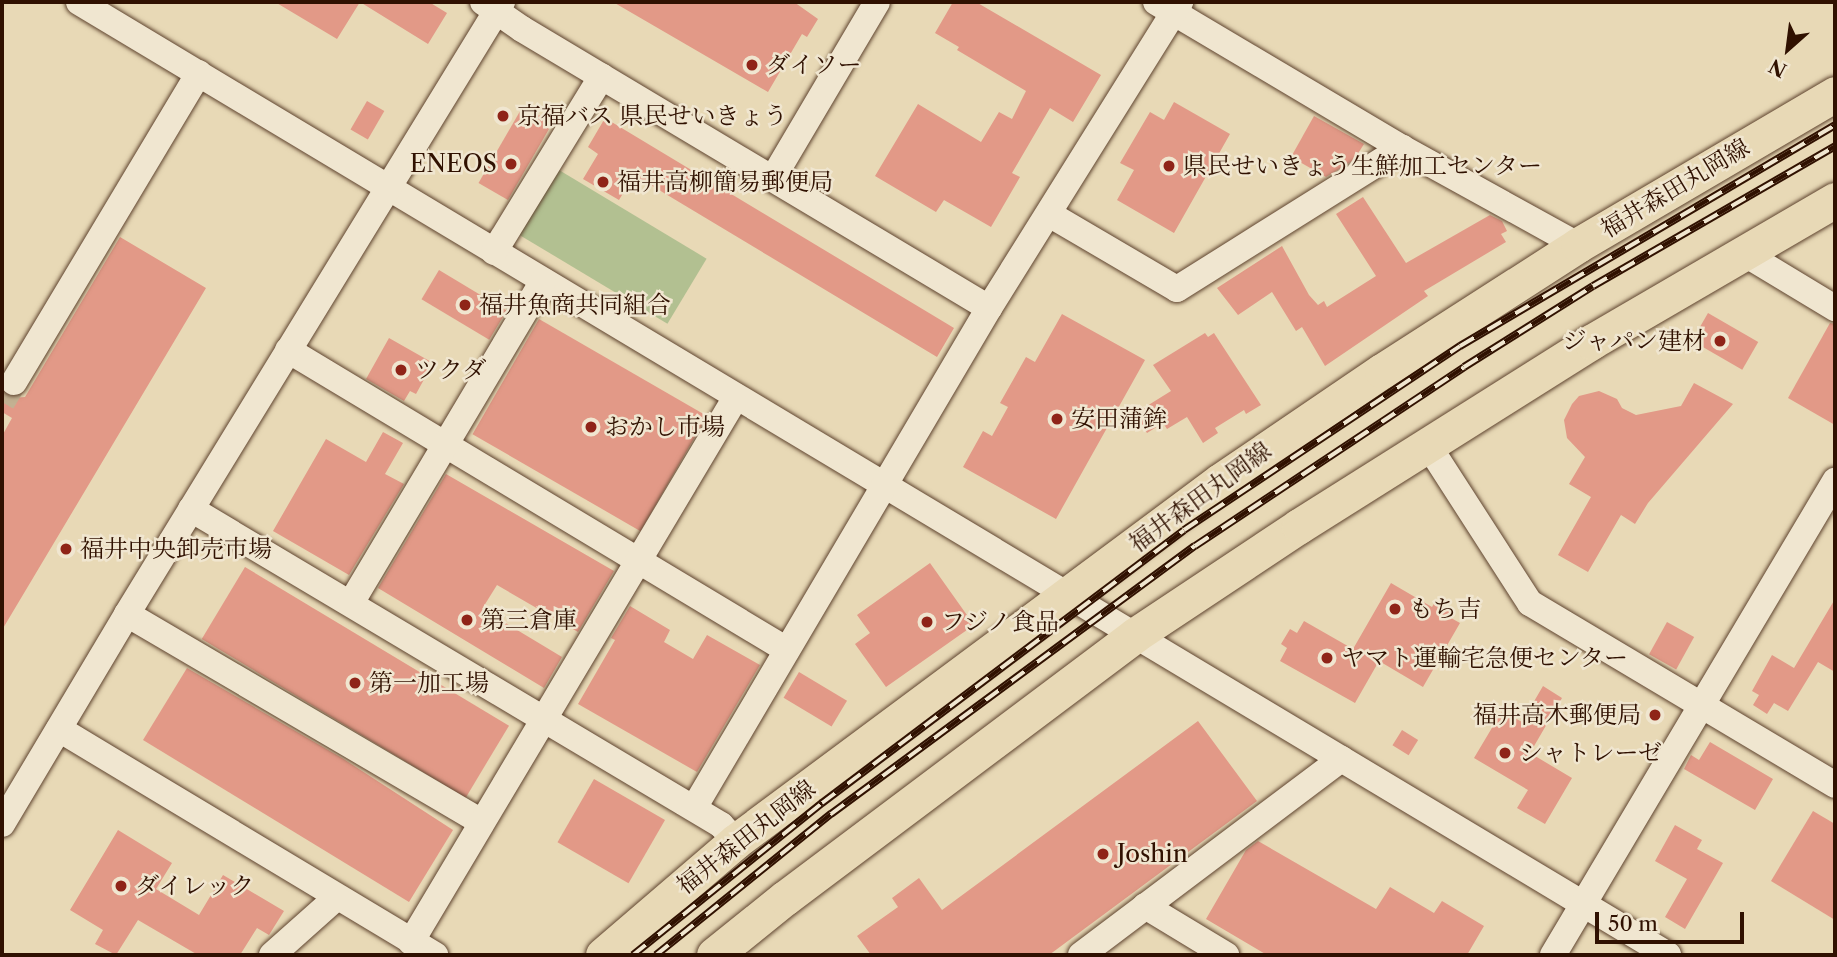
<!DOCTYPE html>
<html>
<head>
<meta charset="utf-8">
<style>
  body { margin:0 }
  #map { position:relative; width:1837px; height:957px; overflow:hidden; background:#e8d9b6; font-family:"Libre Caslon Text","Noto Serif JP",serif }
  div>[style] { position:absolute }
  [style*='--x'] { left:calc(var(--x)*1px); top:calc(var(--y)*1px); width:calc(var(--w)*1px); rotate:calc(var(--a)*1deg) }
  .green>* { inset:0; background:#b2c091; transform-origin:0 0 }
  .building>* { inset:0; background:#e29987; transform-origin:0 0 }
  .minor-tunnel>* { height:26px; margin-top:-13px; transform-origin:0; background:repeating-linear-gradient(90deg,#c3b192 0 26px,transparent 0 39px) }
  .roads { filter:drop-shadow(0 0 2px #5e432e) drop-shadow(0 0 2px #5e432e) }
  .minor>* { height:26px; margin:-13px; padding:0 13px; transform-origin:13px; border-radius:13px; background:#f0e6d0 }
  .major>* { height:35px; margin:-17.5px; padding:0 17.5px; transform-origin:17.5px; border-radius:17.5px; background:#e8d9b6 }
  .rail>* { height:8px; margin-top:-4px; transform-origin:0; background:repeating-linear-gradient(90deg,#f0e6d0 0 16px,#301101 0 32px); box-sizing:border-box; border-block:2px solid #301101 }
  .dots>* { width:19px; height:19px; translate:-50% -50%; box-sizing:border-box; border:4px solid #f0e6d0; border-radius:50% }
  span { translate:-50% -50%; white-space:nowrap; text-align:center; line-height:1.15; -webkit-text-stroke:5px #f0e6d0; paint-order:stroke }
  .poi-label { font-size:24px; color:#301101 }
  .left { translate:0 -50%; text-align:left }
  .right { translate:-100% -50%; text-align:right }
  .street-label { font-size:24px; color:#301101 }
  .frame { position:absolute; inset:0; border:4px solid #301101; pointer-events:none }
  .north { position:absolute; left:1753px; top:14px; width:70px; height:70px; -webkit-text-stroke:5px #f0e6d0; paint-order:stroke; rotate:208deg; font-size:19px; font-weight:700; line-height:28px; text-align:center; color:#301101 }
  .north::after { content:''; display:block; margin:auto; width:24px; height:32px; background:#301101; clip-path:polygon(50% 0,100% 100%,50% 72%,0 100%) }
  .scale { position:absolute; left:1595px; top:912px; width:149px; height:32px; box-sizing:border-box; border:4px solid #301101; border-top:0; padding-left:9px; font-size:21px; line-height:24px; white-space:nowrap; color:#301101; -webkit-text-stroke:5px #f0e6d0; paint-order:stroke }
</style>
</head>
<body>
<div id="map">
  <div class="green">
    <i style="left:554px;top:167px;width:178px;height:76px;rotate:31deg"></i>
  </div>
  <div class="building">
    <i style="clip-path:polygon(275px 2px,429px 2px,447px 13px,428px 44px,360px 2px,337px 39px)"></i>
    <i style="clip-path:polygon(613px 2px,794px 2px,818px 19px,807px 37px,802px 34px,768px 92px)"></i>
    <i style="clip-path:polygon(953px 2px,976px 2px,1101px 75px,1073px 122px,1050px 108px,1012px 173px,1020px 177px,991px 227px,944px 200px,936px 212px,875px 176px,918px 104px,981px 142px,999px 112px,1012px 119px,1026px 91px,957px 50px,959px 47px,935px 33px)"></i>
    <i style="left:367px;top:101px;width:20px;height:33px;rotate:30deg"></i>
    <i style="clip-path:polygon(1174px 102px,1230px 134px,1174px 233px,1117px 200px,1134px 170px,1120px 163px,1150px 112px,1164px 120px)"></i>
    <i style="left:523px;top:106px;width:34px;height:89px;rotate:30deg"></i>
    <i style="clip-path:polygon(1314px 116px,1364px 144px,1354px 160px,1326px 177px,1291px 157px)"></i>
    <i style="clip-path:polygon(605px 118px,954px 328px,937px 357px,634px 175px,619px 200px,583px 179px,598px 154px,588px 147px)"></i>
    <i style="clip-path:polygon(1363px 197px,1406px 263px,1490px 215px,1502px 221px,1507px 231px,1501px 234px,1506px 242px,1424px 291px,1428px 296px,1325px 366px,1302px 327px,1296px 331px,1272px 292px,1238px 315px,1217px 288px,1282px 246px,1309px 295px,1318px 305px,1324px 301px,1327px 307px,1376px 276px,1336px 214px)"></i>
    <i style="clip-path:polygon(120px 237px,206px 288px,2px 630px,2px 436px,12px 418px,2px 412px,2px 391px,13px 398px,25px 397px)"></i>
    <i style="left:439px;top:270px;width:79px;height:34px;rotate:31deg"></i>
    <i style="left:1708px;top:313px;width:58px;height:32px;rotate:30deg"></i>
    <i style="clip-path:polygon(1062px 314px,1145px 360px,1056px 519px,963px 467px,983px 431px,992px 436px,1008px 407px,1000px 403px,1026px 357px,1035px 362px)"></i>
    <i style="left:539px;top:319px;width:194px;height:133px;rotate:30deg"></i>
    <i style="clip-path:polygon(1830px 323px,1835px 324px,1835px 425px,1788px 398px)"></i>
    <i style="clip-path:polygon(1205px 333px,1208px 337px,1214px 333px,1261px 405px,1246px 414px,1244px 410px,1215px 428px,1218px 433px,1203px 443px,1187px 417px,1167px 429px,1163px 423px,1147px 433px,1134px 414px,1171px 391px,1153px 365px)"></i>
    <i style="clip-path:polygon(389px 338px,433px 363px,416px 394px,410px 391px,404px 401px,366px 379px)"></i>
    <i style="clip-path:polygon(1694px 383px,1733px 404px,1648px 503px,1635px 524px,1621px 515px,1588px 572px,1558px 555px,1591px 497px,1569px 484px,1585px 457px,1567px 438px,1564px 420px,1572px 404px,1579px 396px,1599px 391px,1617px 399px,1622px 408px,1636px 415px,1681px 406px)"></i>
    <i style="clip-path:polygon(383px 432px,403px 443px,385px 474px,404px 484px,349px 575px,273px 531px,326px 439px,366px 462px)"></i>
    <i style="clip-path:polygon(446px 474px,614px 571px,578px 632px,497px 585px,482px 609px,562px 657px,544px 688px,378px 588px)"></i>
    <i style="clip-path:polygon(930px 563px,974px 625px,886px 687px,855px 644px,870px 633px,857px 615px)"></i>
    <i style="left:245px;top:567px;width:308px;height:84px;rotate:31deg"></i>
    <i style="clip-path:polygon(1391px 583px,1432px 607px,1436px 600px,1455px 611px,1451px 618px,1460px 623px,1423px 687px,1379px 661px,1355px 703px,1280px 661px,1287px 648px,1281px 644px,1290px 629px,1297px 633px,1304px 621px,1353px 649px)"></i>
    <i style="clip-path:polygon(1835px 599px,1835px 672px,1818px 662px,1788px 711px,1774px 703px,1767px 714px,1753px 705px,1759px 695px,1752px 691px,1772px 655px,1794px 668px)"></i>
    <i style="clip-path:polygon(630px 606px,670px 630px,664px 642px,693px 659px,707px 635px,760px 665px,697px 772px,578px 704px,615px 640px,611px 638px)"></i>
    <i style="left:1667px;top:622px;width:31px;height:37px;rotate:29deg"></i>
    <i style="clip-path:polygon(187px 668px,342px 758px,453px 830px,409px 902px,143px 740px)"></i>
    <i style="left:799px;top:672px;width:56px;height:30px;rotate:31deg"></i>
    <i style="clip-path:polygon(1543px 686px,1562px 698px,1530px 753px,1572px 778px,1545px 824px,1517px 808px,1528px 790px,1474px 758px,1502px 711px,1522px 722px)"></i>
    <i style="clip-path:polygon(1198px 721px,1257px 801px,1049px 955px,871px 955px,857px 936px,898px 907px,892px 898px,919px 878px,942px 910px)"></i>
    <i style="left:1402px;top:730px;width:19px;height:18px;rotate:32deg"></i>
    <i style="clip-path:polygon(1710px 742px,1773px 779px,1755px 810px,1684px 769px,1691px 755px,1699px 760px)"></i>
    <i style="left:594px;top:779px;width:82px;height:73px;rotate:30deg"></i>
    <i style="clip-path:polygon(1813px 811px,1835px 824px,1835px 920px,1771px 881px)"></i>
    <i style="clip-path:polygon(1675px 825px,1702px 840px,1697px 849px,1723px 863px,1685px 929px,1665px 917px,1687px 879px,1655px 861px)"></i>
    <i style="clip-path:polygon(118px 830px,172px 863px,156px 889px,199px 915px,223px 875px,284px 911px,269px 935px,257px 928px,240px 955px,198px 955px,138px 920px,116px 955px,95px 944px,103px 930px,70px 910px)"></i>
    <i style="clip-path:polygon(1258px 841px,1376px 909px,1390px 887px,1434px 913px,1442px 901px,1484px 926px,1467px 955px,1267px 955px,1206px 919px,1246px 850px)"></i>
  </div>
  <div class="minor-tunnel">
    <i style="--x:2;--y:402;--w:23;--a:-59"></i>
  </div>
  <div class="roads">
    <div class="minor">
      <i style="--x:79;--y:2;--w:1853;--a:30.95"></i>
      <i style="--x:483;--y:2;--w:47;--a:34.7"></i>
      <i style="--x:522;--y:29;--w:544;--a:30.86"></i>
      <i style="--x:1156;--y:2;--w:286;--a:30.7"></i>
      <i style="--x:1402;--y:148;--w:201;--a:28.9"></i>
      <i style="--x:773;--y:178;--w:204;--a:-59.4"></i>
      <i style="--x:1049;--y:214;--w:148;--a:30.4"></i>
      <i style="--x:1177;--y:289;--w:266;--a:-32.1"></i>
      <i style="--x:494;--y:252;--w:206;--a:-58.5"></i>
      <i style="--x:1742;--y:252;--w:109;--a:31.1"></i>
      <i style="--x:288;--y:350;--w:582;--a:31.01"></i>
      <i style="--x:14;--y:382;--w:360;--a:-59.1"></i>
      <i style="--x:1428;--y:445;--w:188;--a:57.2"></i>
      <i style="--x:1530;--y:603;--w:355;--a:30.8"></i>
      <i style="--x:191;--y:509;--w:617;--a:30.8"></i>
      <i style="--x:721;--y:825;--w:22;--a:47"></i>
      <i style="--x:351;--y:603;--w:375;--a:-59.2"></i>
      <i style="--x:127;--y:614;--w:411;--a:30.4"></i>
      <i style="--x:59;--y:729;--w:439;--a:31"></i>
      <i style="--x:694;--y:808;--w:581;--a:-59.46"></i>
      <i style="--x:989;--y:308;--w:361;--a:-58"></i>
      <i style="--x:2;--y:824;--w:244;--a:-59.2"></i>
      <i style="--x:127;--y:614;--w:718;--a:-58.5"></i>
      <i style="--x:1145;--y:906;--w:95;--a:31.2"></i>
      <i style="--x:411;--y:942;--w:635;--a:-59.19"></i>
      <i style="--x:272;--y:955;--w:87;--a:-41.7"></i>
      <i style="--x:1081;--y:955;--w:326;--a:-37"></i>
      <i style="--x:1553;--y:955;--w:552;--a:-59.25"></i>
    </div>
    <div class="major">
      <i style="--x:603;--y:955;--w:175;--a:-40.6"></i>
      <i style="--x:736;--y:841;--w:603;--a:-36.64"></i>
      <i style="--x:1220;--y:481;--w:196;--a:-34.2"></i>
      <i style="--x:1382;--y:371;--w:233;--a:-32.7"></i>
      <i style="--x:1578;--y:245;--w:298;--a:-30.4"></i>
      <i style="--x:714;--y:955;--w:91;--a:-38.8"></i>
      <i style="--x:785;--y:898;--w:438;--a:-36.9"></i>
      <i style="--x:1135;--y:635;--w:197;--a:-33.6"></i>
      <i style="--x:1299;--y:526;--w:345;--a:-32.2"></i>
      <i style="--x:1591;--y:342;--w:282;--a:-30.2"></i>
    </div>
  </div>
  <div class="rail">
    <i style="--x:633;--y:955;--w:243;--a:-38.8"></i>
    <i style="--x:822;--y:803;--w:453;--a:-37"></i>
    <i style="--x:1184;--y:530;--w:332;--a:-33.7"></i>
    <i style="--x:1460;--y:346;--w:435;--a:-30.5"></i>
    <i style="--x:656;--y:955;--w:225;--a:-38.9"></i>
    <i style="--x:831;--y:814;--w:452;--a:-36.4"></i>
    <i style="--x:1195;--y:546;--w:323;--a:-33.6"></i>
    <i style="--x:1464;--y:367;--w:152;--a:-32.1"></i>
    <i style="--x:1593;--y:286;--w:280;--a:-30"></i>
  </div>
  <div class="dots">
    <i style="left:752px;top:65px;background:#8f2418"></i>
    <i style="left:503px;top:116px;background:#8f2418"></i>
    <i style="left:511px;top:164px;background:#8f2418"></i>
    <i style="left:1169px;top:166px;background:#8f2418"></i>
    <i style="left:603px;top:182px;background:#8f2418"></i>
    <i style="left:465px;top:305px;background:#8f2418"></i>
    <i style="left:1720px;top:341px;background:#8f2418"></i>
    <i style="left:401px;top:370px;background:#8f2418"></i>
    <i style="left:1057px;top:419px;background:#8f2418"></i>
    <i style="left:591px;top:427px;background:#8f2418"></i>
    <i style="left:66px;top:549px;background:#8f2418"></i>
    <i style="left:1395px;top:609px;background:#8f2418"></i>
    <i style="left:467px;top:620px;background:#8f2418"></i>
    <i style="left:927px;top:622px;background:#8f2418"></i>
    <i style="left:1327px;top:658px;background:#8f2418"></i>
    <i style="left:355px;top:683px;background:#8f2418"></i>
    <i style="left:1655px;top:715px;background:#8f2418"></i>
    <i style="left:1505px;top:753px;background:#8f2418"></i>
    <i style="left:1103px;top:854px;background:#8f2418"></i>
    <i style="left:121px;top:886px;background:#8f2418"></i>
  </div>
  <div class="poi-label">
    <span class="left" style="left:766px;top:65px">ダイソー</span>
    <span class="left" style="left:517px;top:116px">京福バス 県民せいきょう</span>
    <span class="right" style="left:497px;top:164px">ENEOS</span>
    <span class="left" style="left:1183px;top:166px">県民せいきょう生鮮加工センター</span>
    <span class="left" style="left:617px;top:182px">福井高柳簡易郵便局</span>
    <span class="left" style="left:479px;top:305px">福井魚商共同組合</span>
    <span class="right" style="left:1706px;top:341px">ジャパン建材</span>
    <span class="left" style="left:415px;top:370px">ツクダ</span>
    <span class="left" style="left:1071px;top:419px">安田蒲鉾</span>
    <span class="left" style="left:605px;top:427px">おかし市場</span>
    <span class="left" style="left:80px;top:549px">福井中央卸売市場</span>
    <span class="left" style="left:1409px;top:609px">もち吉</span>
    <span class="left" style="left:481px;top:620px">第三倉庫</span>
    <span class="left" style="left:941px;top:622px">フジノ食品</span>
    <span class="left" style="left:1341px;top:658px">ヤマト運輸宅急便センター</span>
    <span class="left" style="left:369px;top:683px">第一加工場</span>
    <span class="right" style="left:1641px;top:715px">福井高木郵便局</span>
    <span class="left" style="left:1519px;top:753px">シャトレーゼ</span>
    <span class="left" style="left:1117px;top:854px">Joshin</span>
    <span class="left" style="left:135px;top:886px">ダイレック</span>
  </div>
  <div class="street-label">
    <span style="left:1675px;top:188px;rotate:-31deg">福井森田丸岡線</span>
    <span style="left:1200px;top:497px;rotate:-36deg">福井森田丸岡線</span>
    <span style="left:746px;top:837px;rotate:-38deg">福井森田丸岡線</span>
  </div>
  <div class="frame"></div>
  <div class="north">N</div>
  <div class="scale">50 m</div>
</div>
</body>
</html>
